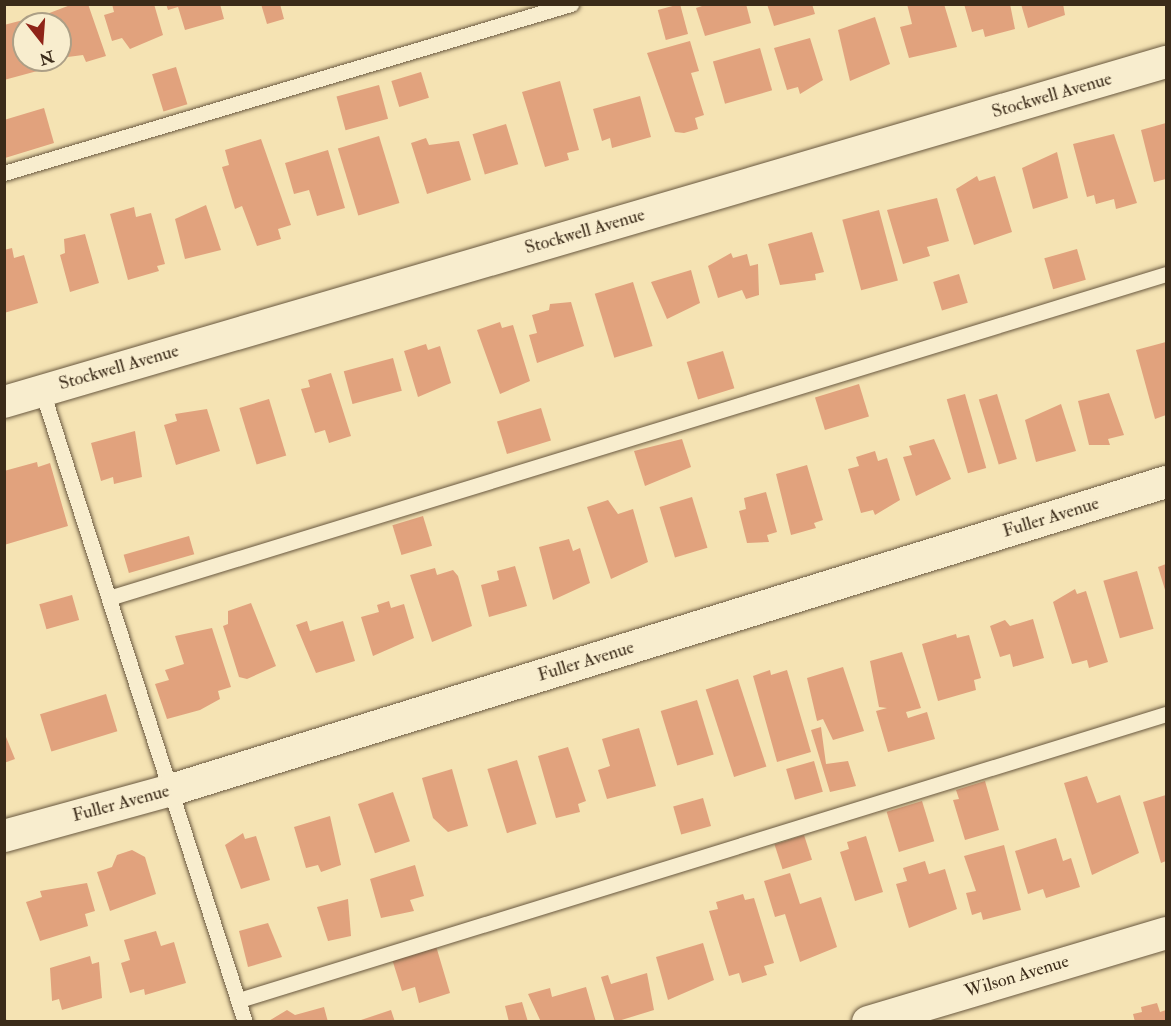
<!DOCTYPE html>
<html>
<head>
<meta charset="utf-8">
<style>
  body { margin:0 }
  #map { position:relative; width:1171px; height:1026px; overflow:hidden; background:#f5e3b3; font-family:"IM FELL Double Pica",serif }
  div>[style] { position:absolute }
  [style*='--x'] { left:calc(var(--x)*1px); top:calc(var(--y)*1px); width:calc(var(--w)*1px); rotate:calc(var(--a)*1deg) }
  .building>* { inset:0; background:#e1a27d; transform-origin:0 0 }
  .path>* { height:4px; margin-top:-2px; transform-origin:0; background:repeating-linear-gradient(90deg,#3b2b19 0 4.5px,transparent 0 7.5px) }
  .roads { filter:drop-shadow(0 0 2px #6a5940) drop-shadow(0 0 2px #6a5940) }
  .service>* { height:15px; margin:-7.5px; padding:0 7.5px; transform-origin:7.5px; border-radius:7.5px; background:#f8edce }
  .minor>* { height:32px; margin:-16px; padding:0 16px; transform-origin:16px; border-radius:16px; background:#f8edce }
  span { translate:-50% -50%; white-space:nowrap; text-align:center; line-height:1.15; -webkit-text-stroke:4.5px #f8edce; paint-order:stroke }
  .street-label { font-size:18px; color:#3b2b19 }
  .frame { position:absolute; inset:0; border:6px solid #3b2b19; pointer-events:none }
  .north { position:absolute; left:12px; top:12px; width:60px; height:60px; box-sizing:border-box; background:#f8edce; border:2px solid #ac9f86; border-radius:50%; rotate:163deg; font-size:16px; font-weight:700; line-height:24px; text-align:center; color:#3b2b19 }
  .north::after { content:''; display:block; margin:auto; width:21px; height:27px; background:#8f2418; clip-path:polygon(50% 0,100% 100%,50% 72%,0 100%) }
</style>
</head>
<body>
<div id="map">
  <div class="building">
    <i style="clip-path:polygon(73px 4px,88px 4px,106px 56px,86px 62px,83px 55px,60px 58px,60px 24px,41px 24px,39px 17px)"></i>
    <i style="clip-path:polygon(112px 4px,154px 4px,163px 35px,130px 49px,122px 38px,112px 41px,104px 15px,114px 12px)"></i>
    <i style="clip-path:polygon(166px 4px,220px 4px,224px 19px,185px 30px,178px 7px,168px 10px)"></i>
    <i style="clip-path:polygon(261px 4px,280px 4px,284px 19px,267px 24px)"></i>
    <i style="left:680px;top:4px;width:31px;height:23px;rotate:75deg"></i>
    <i style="clip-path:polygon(708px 4px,746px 4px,751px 23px,705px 36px,696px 8px)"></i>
    <i style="clip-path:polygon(767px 4px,812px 4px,815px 14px,774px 26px)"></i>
    <i style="clip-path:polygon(907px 4px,944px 4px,957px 47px,909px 58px,900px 27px,912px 24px)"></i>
    <i style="clip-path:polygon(964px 4px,1010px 4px,1015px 29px,985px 37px,983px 29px,972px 32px)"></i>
    <i style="clip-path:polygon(1021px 4px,1063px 4px,1065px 15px,1028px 28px)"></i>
    <i style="clip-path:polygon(875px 17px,890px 64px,850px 81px,838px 30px)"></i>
    <i style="clip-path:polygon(27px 19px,24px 60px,38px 60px,41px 70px,4px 80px,4px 25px)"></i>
    <i style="clip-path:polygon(810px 38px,823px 80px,800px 94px,798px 87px,787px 90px,774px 48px)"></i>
    <i style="clip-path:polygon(690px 41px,699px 71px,691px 73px,704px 115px,695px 118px,698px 129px,684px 133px,675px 132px,647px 53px)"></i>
    <i style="left:760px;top:48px;width:44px;height:49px;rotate:74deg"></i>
    <i style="left:176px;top:67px;width:39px;height:25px;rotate:73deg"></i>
    <i style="left:421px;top:72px;width:27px;height:31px;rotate:73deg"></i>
    <i style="clip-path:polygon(560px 81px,579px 150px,567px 153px,569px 160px,545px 167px,522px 92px)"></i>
    <i style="left:379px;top:85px;width:35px;height:44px;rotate:75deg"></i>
    <i style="clip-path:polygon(640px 96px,651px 137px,612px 148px,610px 138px,602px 141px,593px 109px)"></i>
    <i style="clip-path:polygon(44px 108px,54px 143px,5px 158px,4px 120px)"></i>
    <i style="clip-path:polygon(1166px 123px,1166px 179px,1154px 182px,1141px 130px)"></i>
    <i style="left:506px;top:124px;width:42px;height:35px;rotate:73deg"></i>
    <i style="clip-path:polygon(1114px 134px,1137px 203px,1116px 209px,1114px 199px,1096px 204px,1094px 195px,1087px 197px,1073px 144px)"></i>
    <i style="left:379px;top:136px;width:70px;height:43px;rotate:73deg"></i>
    <i style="clip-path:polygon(426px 138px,429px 145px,459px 141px,471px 180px,427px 194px,411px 143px)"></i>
    <i style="clip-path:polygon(261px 139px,291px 225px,278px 229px,281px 239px,257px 246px,242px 206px,235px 209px,222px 167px,229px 165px,225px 150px)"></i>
    <i style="clip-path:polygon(328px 150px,345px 208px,317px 216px,309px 190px,294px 194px,285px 163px)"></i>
    <i style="clip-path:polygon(1057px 152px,1068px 198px,1033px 209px,1022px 168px)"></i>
    <i style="clip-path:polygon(977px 176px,979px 181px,995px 176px,1012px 232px,974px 245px,956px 189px)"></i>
    <i style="clip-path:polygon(937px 198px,949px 241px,927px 247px,930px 256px,903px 264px,887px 210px)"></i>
    <i style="clip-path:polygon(206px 205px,221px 250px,185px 259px,175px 219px)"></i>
    <i style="clip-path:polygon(134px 207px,136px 217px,151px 213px,165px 264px,157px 266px,159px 271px,128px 280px,110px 214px)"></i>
    <i style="left:879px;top:210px;width:73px;height:38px;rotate:75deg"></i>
    <i style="clip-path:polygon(812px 232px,824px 272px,815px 274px,816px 280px,780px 285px,768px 244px)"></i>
    <i style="clip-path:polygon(85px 234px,99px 283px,70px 292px,60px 255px,65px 253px,64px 239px)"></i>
    <i style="clip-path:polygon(12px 248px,14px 258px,24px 255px,38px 303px,4px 313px,4px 250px)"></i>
    <i style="left:1077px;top:249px;width:32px;height:34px;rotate:74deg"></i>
    <i style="clip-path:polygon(731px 253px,733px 258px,747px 254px,750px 266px,758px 264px,759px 295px,746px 299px,742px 290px,718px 298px,708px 266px)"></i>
    <i style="clip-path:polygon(691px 270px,700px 303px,667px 319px,651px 282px)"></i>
    <i style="left:959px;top:274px;width:30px;height:27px;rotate:73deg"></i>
    <i style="left:633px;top:282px;width:67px;height:40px;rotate:73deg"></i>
    <i style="clip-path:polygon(571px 302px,584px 346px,537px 363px,529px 335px,537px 333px,532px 315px,549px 310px,550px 304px)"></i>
    <i style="clip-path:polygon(500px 322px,502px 328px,513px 325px,530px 381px,500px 394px,477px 330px)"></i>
    <i style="clip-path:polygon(1166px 342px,1166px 415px,1155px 419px,1136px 350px)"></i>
    <i style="clip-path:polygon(426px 344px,428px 350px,440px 346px,451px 383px,418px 397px,404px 351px)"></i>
    <i style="left:723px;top:351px;width:39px;height:38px;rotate:73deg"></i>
    <i style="left:393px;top:358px;width:34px;height:51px;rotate:75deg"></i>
    <i style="clip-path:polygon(331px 373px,351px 436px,329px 443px,325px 430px,315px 433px,301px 389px,310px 387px,308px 380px)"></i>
    <i style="left:859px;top:384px;width:34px;height:46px;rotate:73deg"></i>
    <i style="clip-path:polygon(1109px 393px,1124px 435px,1108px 439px,1110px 445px,1089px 445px,1078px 401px)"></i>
    <i style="left:965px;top:394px;width:77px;height:19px;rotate:74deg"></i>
    <i style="left:997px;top:394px;width:68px;height:19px;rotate:73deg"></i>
    <i style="left:269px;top:399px;width:59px;height:31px;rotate:73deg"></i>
    <i style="clip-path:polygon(1061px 404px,1076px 451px,1036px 462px,1025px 420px)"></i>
    <i style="left:541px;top:408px;width:34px;height:46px;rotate:73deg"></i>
    <i style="clip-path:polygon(207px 409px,220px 451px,176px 465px,164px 425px,177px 421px,175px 414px)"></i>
    <i style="clip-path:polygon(135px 431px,142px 477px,114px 484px,113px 477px,101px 481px,91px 443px)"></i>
    <i style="clip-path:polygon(682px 439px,691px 467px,645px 486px,634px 451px)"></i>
    <i style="clip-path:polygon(934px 439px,951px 479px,916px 496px,903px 457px,912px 455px,909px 446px)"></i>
    <i style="clip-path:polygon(875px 451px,878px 461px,887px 458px,900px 500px,875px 515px,873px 510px,861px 513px,848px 469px,859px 466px,856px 457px)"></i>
    <i style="clip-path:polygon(37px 462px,38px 467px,50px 463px,68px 526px,4px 545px,4px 471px)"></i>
    <i style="clip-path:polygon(807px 465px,823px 520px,814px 523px,816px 528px,791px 535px,776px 474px)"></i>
    <i style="clip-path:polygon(766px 492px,777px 532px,767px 535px,769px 542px,747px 543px,739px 511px,746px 509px,744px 498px)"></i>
    <i style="left:692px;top:497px;width:53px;height:34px;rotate:73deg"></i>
    <i style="clip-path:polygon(608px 500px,618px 514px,633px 509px,648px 562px,611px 579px,587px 507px)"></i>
    <i style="left:423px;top:516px;width:31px;height:32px;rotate:73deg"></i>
    <i style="left:189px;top:536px;width:19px;height:68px;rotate:74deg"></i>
    <i style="clip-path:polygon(569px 539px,573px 551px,580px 548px,590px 583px,553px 600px,539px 547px)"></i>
    <i style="clip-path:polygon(1166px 564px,1166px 593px,1158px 567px)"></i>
    <i style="clip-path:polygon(515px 566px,527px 606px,489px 617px,481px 585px,499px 580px,497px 571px)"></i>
    <i style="clip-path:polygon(435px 568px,437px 575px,453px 570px,458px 576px,472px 626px,432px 642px,410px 575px)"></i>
    <i style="left:1137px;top:571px;width:60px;height:35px;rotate:74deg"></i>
    <i style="clip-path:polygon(1075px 589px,1077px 594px,1086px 591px,1108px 662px,1089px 668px,1087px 660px,1072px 664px,1053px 602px)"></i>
    <i style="left:72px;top:595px;width:26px;height:34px;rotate:74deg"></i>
    <i style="clip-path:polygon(389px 601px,391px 608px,404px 604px,414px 638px,373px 656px,361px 617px,379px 612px,377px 605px)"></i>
    <i style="clip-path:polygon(251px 603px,276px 666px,247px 679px,239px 677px,223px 626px,228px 624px,228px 611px)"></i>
    <i style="clip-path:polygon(1033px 619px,1044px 658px,1013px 667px,1010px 654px,1000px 657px,990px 626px,1005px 620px,1010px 626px)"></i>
    <i style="clip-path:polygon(307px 621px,310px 631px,343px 621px,355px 661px,316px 673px,296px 625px)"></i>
    <i style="clip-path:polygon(212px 628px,231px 687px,218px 691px,220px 699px,200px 710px,167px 719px,155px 684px,169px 680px,165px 670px,184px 664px,175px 636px)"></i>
    <i style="clip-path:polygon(956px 634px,957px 638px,969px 635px,981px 678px,974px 680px,976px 690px,938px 701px,922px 644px)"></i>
    <i style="clip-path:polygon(902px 652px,921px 708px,906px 712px,908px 718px,927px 712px,935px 739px,888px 752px,876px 711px,887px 708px,879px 707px,870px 661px)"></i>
    <i style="clip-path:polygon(843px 667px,864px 731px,833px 740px,823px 719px,817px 721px,807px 678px)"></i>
    <i style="clip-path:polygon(770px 670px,771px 675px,787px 670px,811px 752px,777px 762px,753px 676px)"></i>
    <i style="left:738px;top:679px;width:92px;height:34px;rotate:72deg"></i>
    <i style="left:106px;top:694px;width:39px;height:69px;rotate:73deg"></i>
    <i style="left:697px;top:700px;width:57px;height:38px;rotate:73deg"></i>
    <i style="clip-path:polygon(821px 727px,826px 764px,848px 761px,856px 786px,830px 792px,811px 730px)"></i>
    <i style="clip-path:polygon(639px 728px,656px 786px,607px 799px,598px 770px,610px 766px,602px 739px)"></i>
    <i style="clip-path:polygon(4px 732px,15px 759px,4px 763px)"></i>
    <i style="clip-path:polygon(568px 747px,586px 801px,578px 804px,580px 812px,556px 818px,538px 756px)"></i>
    <i style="left:517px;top:760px;width:67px;height:31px;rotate:73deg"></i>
    <i style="left:814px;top:761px;width:32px;height:29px;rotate:74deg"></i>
    <i style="clip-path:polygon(452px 769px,468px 826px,448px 832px,433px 818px,422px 778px)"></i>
    <i style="clip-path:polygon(1087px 776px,1097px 803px,1120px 795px,1139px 853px,1092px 875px,1064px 783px)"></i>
    <i style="clip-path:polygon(985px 781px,999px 830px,965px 840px,953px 800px,959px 799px,956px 790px)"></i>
    <i style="left:393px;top:792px;width:52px;height:37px;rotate:71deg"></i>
    <i style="clip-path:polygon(1166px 795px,1166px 861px,1161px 863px,1143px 802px)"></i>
    <i style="left:703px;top:798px;width:29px;height:31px;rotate:74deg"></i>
    <i style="left:922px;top:801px;width:42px;height:37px;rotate:73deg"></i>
    <i style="clip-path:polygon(330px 816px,341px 865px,321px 872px,318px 865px,306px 868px,294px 827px)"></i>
    <i style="clip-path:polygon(243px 833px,245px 839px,256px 836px,270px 880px,241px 889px,225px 845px)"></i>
    <i style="left:804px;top:835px;width:26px;height:31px;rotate:72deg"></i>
    <i style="clip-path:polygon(866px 836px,883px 892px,855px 901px,840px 852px,849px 849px,847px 842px)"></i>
    <i style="clip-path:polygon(1056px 838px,1063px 861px,1071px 858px,1080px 887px,1046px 898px,1043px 889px,1028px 894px,1015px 851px)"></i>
    <i style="clip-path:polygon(1004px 845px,1021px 910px,983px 920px,981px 912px,972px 915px,966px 893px,976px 891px,964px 856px)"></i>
    <i style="clip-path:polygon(132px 850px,145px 857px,156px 894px,110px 911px,97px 872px,112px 867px,117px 855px)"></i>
    <i style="clip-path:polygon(925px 861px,929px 874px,945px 869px,957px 909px,909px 928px,896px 884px,907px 881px,903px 868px)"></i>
    <i style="clip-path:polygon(415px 865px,424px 896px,410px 900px,414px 911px,381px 918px,370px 879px)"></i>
    <i style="clip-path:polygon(790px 873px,800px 904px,821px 897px,837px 947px,800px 962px,785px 914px,775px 917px,764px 881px)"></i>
    <i style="clip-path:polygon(87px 883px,95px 911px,85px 914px,88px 926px,40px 941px,26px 902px,42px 897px,40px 891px)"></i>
    <i style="clip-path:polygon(743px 894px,745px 900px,754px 898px,774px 963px,764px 966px,767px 975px,742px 983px,739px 973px,729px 976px,709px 911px,718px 909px,716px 902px)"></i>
    <i style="clip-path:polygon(348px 899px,351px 936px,328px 941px,317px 907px)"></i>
    <i style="clip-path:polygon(268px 923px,282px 957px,248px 967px,239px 931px)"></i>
    <i style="clip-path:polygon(156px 931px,161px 946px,174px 942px,186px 983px,145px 995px,144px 989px,130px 993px,121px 963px,130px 960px,124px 940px)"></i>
    <i style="clip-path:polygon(703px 943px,714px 980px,668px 1000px,656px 957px)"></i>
    <i style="clip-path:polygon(436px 946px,450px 993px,419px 1003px,415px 987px,402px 991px,392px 959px)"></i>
    <i style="clip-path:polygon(90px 956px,92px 964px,99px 962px,102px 998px,62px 1010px,59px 999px,52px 1001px,50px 968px)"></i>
    <i style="clip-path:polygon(647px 973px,654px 1010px,615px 1022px,601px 977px,608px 975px,611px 984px)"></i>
    <i style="clip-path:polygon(586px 987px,596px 1022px,541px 1022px,528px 994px,550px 988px,552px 997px)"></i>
    <i style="clip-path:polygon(522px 1002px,528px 1022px,509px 1022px,505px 1006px)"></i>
    <i style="clip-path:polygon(1157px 1003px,1160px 1012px,1166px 1010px,1166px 1022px,1135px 1022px,1133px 1014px,1142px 1012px,1141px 1007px)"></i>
    <i style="clip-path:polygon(324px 1007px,328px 1022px,267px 1022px,287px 1010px,295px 1015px)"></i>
    <i style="clip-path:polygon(391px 1010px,395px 1022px,358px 1022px,358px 1021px)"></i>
  </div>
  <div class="path">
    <i style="--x:4;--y:1020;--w:2;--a:63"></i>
  </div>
  <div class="roads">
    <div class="service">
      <i style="--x:4;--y:173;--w:592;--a:-16.6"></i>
      <i style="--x:42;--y:391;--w:663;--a:72.17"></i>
      <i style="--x:112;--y:597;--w:1102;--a:-17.04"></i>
      <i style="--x:239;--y:1000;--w:970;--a:-17.15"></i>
    </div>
    <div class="minor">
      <i style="--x:4;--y:402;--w:1211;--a:-16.31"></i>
      <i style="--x:4;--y:836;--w:173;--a:-15.4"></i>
      <i style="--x:171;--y:790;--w:1042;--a:-17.2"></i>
      <i style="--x:868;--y:1022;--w:311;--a:-16.6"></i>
    </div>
  </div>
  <div class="street-label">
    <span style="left:1052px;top:96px;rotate:-16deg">Stockwell Avenue</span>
    <span style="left:585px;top:232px;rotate:-16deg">Stockwell Avenue</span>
    <span style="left:119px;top:368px;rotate:-16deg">Stockwell Avenue</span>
    <span style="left:1051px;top:518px;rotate:-17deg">Fuller Avenue</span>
    <span style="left:586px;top:662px;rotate:-17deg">Fuller Avenue</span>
    <span style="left:121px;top:804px;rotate:-15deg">Fuller Avenue</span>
    <span style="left:1017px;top:977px;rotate:-17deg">Wilson Avenue</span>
  </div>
  <div class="frame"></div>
  <div class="north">N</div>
</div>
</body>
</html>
